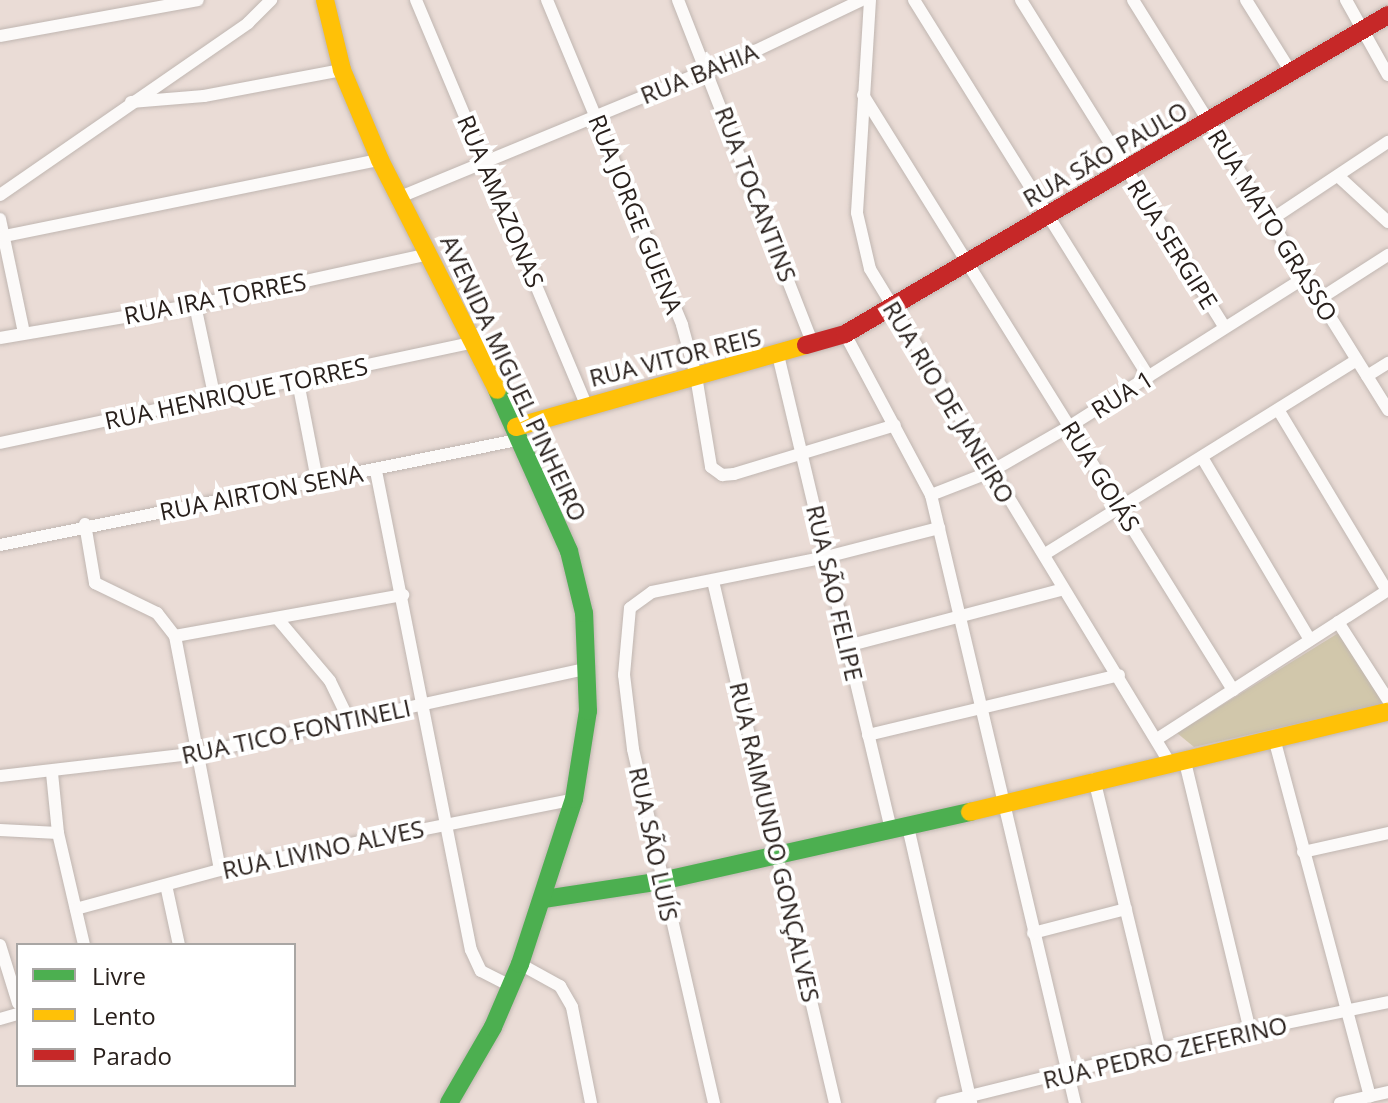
<!DOCTYPE html>
<html>
<head>
<meta charset="utf-8">
<style>
  body { margin:0 }
  #map { position:relative; width:1388px; height:1103px; overflow:hidden; background:#eadcd6; font-family:"Open Sans",sans-serif }
  div>[style] { position:absolute }
  [style*='--x'] { left:calc(var(--x)*1px); top:calc(var(--y)*1px); width:calc(var(--w)*1px); rotate:calc(var(--a)*1deg) }
  .green>* { inset:0; background:#d1c7ab }
  .roads { filter:drop-shadow(0 0 2px #c0b6b1) drop-shadow(0 0 2px #c0b6b1) }
  .street>* { height:12px; margin:-6px; padding:0 6px; transform-origin:6px; border-radius:6px; background:#fcfaf9 }
  .fast>* { height:18px; margin:-9px; padding:0 9px; transform-origin:9px; border-radius:9px; background:#4caf50 }
  .slow>* { height:18px; margin:-9px; padding:0 9px; transform-origin:9px; border-radius:9px; background:#ffc107 }
  .jam>* { height:18px; margin:-9px; padding:0 9px; transform-origin:9px; border-radius:9px; background:#c62828 }
  span { translate:-50% -50%; white-space:nowrap; text-align:center; line-height:1.15; -webkit-text-stroke:8px #fff; paint-order:stroke }
  .street-label { font-size:24px; color:#29201c }
  .legend { position:absolute; left:16px; top:943px; width:280px; height:144px; box-sizing:border-box; background:#fff; border:2px solid #a9a6a4; margin:0; padding:10px 14px; list-style:none; font-size:24px; color:#29201c }
  .legend li { display:flex; align-items:center; gap:16px; height:40px }
  .legend b { width:40px; border:2px solid #a9a6a4 }
</style>
</head>
<body>
<div id="map">
  <div class="green">
    <i style="clip-path:polygon(1340px 632px,1385px 704px,1194px 747px,1177px 733px)"></i>
  </div>
  <div class="roads">
    <div class="street">
      <i style="--x:416;--y:0;--w:438;--a:67.2"></i>
      <i style="--x:547;--y:0;--w:352;--a:67.4"></i>
      <i style="--x:682;--y:325;--w:53;--a:74.6"></i>
      <i style="--x:696;--y:376;--w:92;--a:80.6"></i>
      <i style="--x:711;--y:467;--w:14;--a:36"></i>
      <i style="--x:722;--y:475;--w:12;--a:-5"></i>
      <i style="--x:734;--y:474;--w:168;--a:-16.9"></i>
      <i style="--x:678;--y:0;--w:370;--a:68.6"></i>
      <i style="--x:870;--y:0;--w:213;--a:93.5"></i>
      <i style="--x:857;--y:213;--w:57;--a:76.9"></i>
      <i style="--x:870;--y:269;--w:580;--a:58.75"></i>
      <i style="--x:914;--y:0;--w:444;--a:58.1"></i>
      <i style="--x:1021;--y:0;--w:384;--a:58.1"></i>
      <i style="--x:1133;--y:0;--w:483;--a:58.1"></i>
      <i style="--x:1246;--y:0;--w:85;--a:58"></i>
      <i style="--x:1346;--y:0;--w:86;--a:60.8"></i>
      <i style="--x:0;--y:36;--w:201;--a:-10.3"></i>
      <i style="--x:863;--y:95;--w:701;--a:58.12"></i>
      <i style="--x:131;--y:102;--w:73;--a:-4.7"></i>
      <i style="--x:204;--y:96;--w:140;--a:-10.7"></i>
      <i style="--x:1338;--y:176;--w:68;--a:42.6"></i>
      <i style="--x:0;--y:195;--w:302;--a:-34.7"></i>
      <i style="--x:248;--y:23;--w:33;--a:-45"></i>
      <i style="--x:400;--y:197;--w:384;--a:-22.4"></i>
      <i style="--x:755;--y:51;--w:119;--a:-25.5"></i>
      <i style="--x:0;--y:219;--w:116;--a:78.1"></i>
      <i style="--x:1269;--y:221;--w:143;--a:-33.6"></i>
      <i style="--x:5;--y:236;--w:383;--a:-11.5"></i>
      <i style="--x:1321;--y:298;--w:80;--a:-32.7"></i>
      <i style="--x:195;--y:305;--w:96;--a:78"></i>
      <i style="--x:845;--y:334;--w:183;--a:61.9"></i>
      <i style="--x:931;--y:495;--w:625;--a:76.68"></i>
      <i style="--x:0;--y:338;--w:198;--a:-9.6"></i>
      <i style="--x:195;--y:305;--w:239;--a:-12.3"></i>
      <i style="--x:778;--y:355;--w:489;--a:76.6"></i>
      <i style="--x:1367;--y:376;--w:25;--a:-32"></i>
      <i style="--x:298;--y:382;--w:100;--a:79"></i>
      <i style="--x:1279;--y:411;--w:210;--a:59"></i>
      <i style="--x:0;--y:443;--w:481;--a:-12"></i>
      <i style="--x:1203;--y:459;--w:210;--a:59.4"></i>
      <i style="--x:376;--y:471;--w:488;--a:78.8"></i>
      <i style="--x:471;--y:950;--w:23;--a:65"></i>
      <i style="--x:481;--y:971;--w:34;--a:27"></i>
      <i style="--x:931;--y:495;--w:63;--a:-21.3"></i>
      <i style="--x:990;--y:472;--w:92;--a:-29.9"></i>
      <i style="--x:1070;--y:426;--w:279;--a:-32.3"></i>
      <i style="--x:85;--y:524;--w:60;--a:80.4"></i>
      <i style="--x:95;--y:583;--w:69;--a:25.8"></i>
      <i style="--x:157;--y:613;--w:29;--a:52"></i>
      <i style="--x:175;--y:636;--w:238;--a:79.1"></i>
      <i style="--x:0;--y:545;--w:533;--a:-11.48"></i>
      <i style="--x:1045;--y:554;--w:367;--a:-31.9"></i>
      <i style="--x:713;--y:581;--w:536;--a:76.85"></i>
      <i style="--x:277;--y:618;--w:82;--a:49.9"></i>
      <i style="--x:330;--y:681;--w:41;--a:64.1"></i>
      <i style="--x:1338;--y:622;--w:93;--a:57.3"></i>
      <i style="--x:175;--y:636;--w:232;--a:-10.2"></i>
      <i style="--x:847;--y:646;--w:224;--a:-14.7"></i>
      <i style="--x:868;--y:735;--w:258;--a:-13.4"></i>
      <i style="--x:1157;--y:739;--w:275;--a:-32.8"></i>
      <i style="--x:1275;--y:742;--w:367;--a:75"></i>
      <i style="--x:1185;--y:762;--w:276;--a:76.4"></i>
      <i style="--x:52;--y:773;--w:60;--a:84.3"></i>
      <i style="--x:58;--y:833;--w:115;--a:76.9"></i>
      <i style="--x:0;--y:776;--w:201;--a:-6.6"></i>
      <i style="--x:200;--y:753;--w:398;--a:-12.3"></i>
      <i style="--x:1094;--y:779;--w:278;--a:76.3"></i>
      <i style="--x:908;--y:827;--w:283;--a:77.1"></i>
      <i style="--x:0;--y:830;--w:58;--a:3"></i>
      <i style="--x:1303;--y:852;--w:87;--a:-12.6"></i>
      <i style="--x:166;--y:885;--w:61;--a:77.8"></i>
      <i style="--x:76;--y:909;--w:149;--a:-15.2"></i>
      <i style="--x:220;--y:870;--w:361;--a:-11.3"></i>
      <i style="--x:1033;--y:933;--w:96;--a:-14.5"></i>
      <i style="--x:0;--y:945;--w:61;--a:72.8"></i>
      <i style="--x:520;--y:964;--w:46;--a:28.8"></i>
      <i style="--x:560;--y:986;--w:24;--a:60"></i>
      <i style="--x:572;--y:1007;--w:98;--a:78.8"></i>
      <i style="--x:0;--y:1019;--w:19;--a:-16"></i>
      <i style="--x:714;--y:1103;--w:363;--a:-102.9"></i>
      <i style="--x:633;--y:749;--w:75;--a:-96.9"></i>
      <i style="--x:624;--y:675;--w:67;--a:-84.9"></i>
      <i style="--x:630;--y:608;--w:27;--a:-36"></i>
      <i style="--x:652;--y:592;--w:177;--a:-11.4"></i>
      <i style="--x:826;--y:557;--w:117;--a:-14.4"></i>
      <i style="--x:942;--y:1103;--w:225;--a:-13.9"></i>
      <i style="--x:1160;--y:1049;--w:233;--a:-11.6"></i>
      <i style="--x:1340;--y:1103;--w:49;--a:-12.9"></i>
    </div>
    <div class="fast">
      <i style="--x:544;--y:899;--w:118;--a:-8.7"></i>
      <i style="--x:661;--y:881;--w:317;--a:-12.6"></i>
      <i style="--x:449;--y:1103;--w:88;--a:-59.9"></i>
      <i style="--x:493;--y:1027;--w:69;--a:-66.8"></i>
      <i style="--x:520;--y:964;--w:174;--a:-71.9"></i>
      <i style="--x:574;--y:799;--w:89;--a:-81"></i>
      <i style="--x:588;--y:711;--w:98;--a:-92.3"></i>
      <i style="--x:584;--y:613;--w:64;--a:-103.6"></i>
      <i style="--x:569;--y:551;--w:176;--a:-114.1"></i>
    </div>
    <div class="slow">
      <i style="--x:325;--y:0;--w:72;--a:76.3"></i>
      <i style="--x:342;--y:70;--w:98;--a:67.1"></i>
      <i style="--x:380;--y:160;--w:258;--a:63"></i>
      <i style="--x:516;--y:427;--w:301;--a:-15.8"></i>
      <i style="--x:970;--y:812;--w:430;--a:-13.5"></i>
    </div>
    <div class="jam">
      <i style="--x:806;--y:345;--w:41;--a:-15.8"></i>
      <i style="--x:845;--y:334;--w:630;--a:-30.43"></i>
    </div>
  </div>
  <div class="street-label">
    <span style="left:699px;top:73px;rotate:-22deg">RUA BAHIA</span>
    <span style="left:1105px;top:154px;rotate:-30deg">RUA SÃO PAULO</span>
    <span style="left:756px;top:194px;rotate:69deg">RUA TOCANTINS</span>
    <span style="left:501px;top:201px;rotate:67deg">RUA AMAZONAS</span>
    <span style="left:636px;top:214px;rotate:68deg">RUA JORGE GUENA</span>
    <span style="left:1273px;top:225px;rotate:58deg">RUA MATO GRASSO</span>
    <span style="left:1173px;top:244px;rotate:58deg">RUA SERGIPE</span>
    <span style="left:215px;top:298px;rotate:-11deg">RUA IRA TORRES</span>
    <span style="left:675px;top:357px;rotate:-14deg">RUA VITOR REIS</span>
    <span style="left:514px;top:378px;rotate:65deg">AVENIDA MIGUEL PINHEIRO</span>
    <span style="left:236px;top:393px;rotate:-12deg">RUA HENRIQUE TORRES</span>
    <span style="left:1122px;top:394px;rotate:-32deg">RUA 1</span>
    <span style="left:949px;top:402px;rotate:59deg">RUA RIO DE JANEIRO</span>
    <span style="left:1101px;top:476px;rotate:58deg">RUA GOIÁS</span>
    <span style="left:261px;top:492px;rotate:-11deg">RUA AIRTON SENA</span>
    <span style="left:835px;top:593px;rotate:77deg">RUA SÃO FELIPE</span>
    <span style="left:296px;top:731px;rotate:-12deg">RUA TICO FONTINELI</span>
    <span style="left:775px;top:842px;rotate:77deg">RUA RAIMUNDO GONÇALVES</span>
    <span style="left:654px;top:844px;rotate:78deg">RUA SÃO LUÍS</span>
    <span style="left:323px;top:849px;rotate:-12deg">RUA LIVINO ALVES</span>
    <span style="left:1165px;top:1052px;rotate:-13deg">RUA PEDRO ZEFERINO</span>
  </div>
  <ul class="legend">
  <li><b style="height:10px;background:#4caf50"></b>Livre</li>
  <li><b style="height:10px;background:#ffc107"></b>Lento</li>
  <li><b style="height:10px;background:#c62828"></b>Parado</li>
  </ul>
</div>
</body>
</html>
